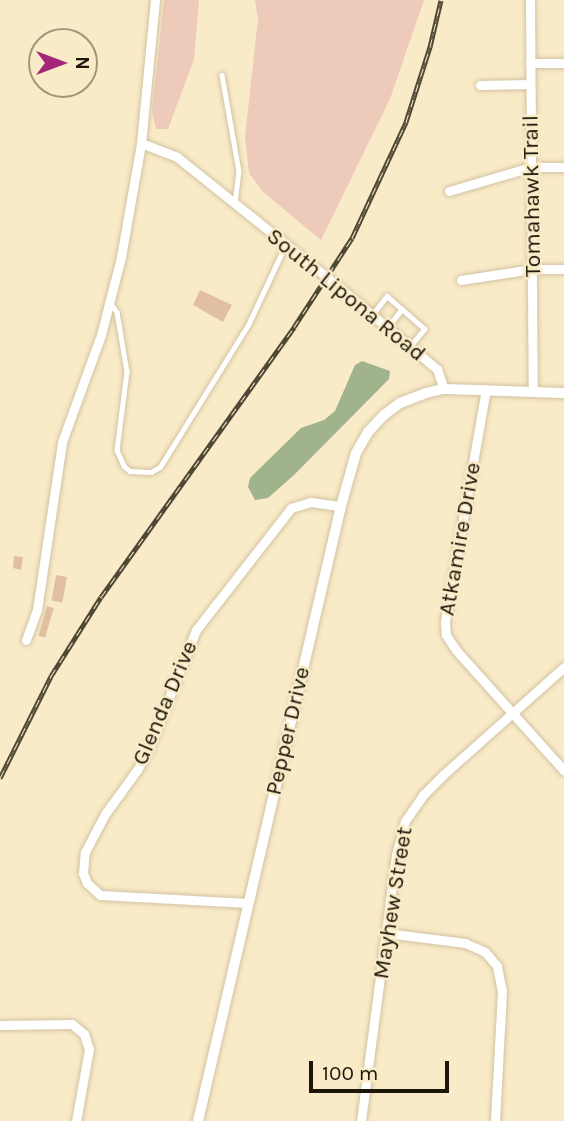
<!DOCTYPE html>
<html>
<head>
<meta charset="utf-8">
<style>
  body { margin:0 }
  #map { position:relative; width:564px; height:1121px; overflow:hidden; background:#faebc8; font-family:Karla,sans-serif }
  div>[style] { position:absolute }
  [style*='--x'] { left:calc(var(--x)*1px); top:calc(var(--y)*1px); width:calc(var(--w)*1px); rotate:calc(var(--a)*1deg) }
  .green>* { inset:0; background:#edcaba }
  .water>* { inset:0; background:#a1b38d }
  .building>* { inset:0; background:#e0c0a0; transform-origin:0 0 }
  .roads { filter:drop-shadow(0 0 2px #d2c3a2) drop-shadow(0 0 2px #d2c3a2) }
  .service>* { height:4.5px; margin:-2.25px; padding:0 2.25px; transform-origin:2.25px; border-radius:2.25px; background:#fff }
  .minor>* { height:9px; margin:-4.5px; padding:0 4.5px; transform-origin:4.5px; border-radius:4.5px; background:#fff }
  .tertiary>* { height:10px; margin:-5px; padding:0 5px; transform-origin:5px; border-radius:5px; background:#fff }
  .rail>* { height:5px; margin-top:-2.5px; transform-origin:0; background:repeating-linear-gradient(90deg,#faebc8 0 8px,#504836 0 16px); box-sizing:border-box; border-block:2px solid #504836 }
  span { translate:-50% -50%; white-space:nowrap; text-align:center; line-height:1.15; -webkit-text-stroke:5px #faebc8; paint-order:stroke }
  .street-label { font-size:23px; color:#1b1609 }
  .north { position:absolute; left:28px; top:28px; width:70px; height:70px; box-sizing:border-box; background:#faebc8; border:2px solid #a1967c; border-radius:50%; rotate:90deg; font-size:19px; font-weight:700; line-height:28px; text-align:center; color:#1b1609 }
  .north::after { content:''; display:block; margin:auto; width:24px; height:32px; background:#a32679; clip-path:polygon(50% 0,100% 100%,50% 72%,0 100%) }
  .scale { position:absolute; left:309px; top:1061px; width:140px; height:32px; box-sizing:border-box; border:4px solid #1b1609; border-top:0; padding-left:9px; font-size:21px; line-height:24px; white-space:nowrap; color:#1b1609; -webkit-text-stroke:5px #faebc8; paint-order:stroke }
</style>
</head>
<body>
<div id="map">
  <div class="green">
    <i style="clip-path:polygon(164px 0,199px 0,194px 59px,168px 129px,156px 129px,152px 112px)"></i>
    <i style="clip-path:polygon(255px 0,424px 0,390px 99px,321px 240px,263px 192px,249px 173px,245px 137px,258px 19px)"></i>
  </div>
  <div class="water">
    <i style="clip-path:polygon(362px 361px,390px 371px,389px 379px,294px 475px,268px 498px,255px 500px,248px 487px,250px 478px,301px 428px,324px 420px,335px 411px,355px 365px)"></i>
  </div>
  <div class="building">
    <i style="clip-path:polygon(200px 290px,232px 305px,223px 322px,193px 305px)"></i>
    <i style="clip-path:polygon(14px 556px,23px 557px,21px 570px,13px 568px)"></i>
    <i style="left:56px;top:575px;width:11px;height:26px;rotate:10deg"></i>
    <i style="left:47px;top:606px;width:7px;height:31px;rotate:16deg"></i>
  </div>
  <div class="roads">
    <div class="service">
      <i style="--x:222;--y:75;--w:97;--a:80"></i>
      <i style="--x:239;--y:171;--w:32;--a:97"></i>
      <i style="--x:111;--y:304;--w:10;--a:53"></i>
      <i style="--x:117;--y:312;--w:61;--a:80.5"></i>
      <i style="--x:127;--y:372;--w:79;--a:97.3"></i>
      <i style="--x:117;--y:450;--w:17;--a:66"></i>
      <i style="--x:124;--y:466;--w:8;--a:40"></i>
      <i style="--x:130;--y:471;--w:21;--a:3"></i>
      <i style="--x:151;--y:472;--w:10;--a:-29"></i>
      <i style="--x:160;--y:467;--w:167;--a:-58.2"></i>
      <i style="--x:248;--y:325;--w:87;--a:-64.9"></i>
      <i style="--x:372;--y:315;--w:24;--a:-52"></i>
      <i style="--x:387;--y:296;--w:50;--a:41"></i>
      <i style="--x:425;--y:329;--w:23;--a:130"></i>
      <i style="--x:387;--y:328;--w:24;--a:-52"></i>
    </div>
    <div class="minor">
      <i style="--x:530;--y:0;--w:392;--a:89.6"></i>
      <i style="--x:530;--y:63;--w:34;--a:0"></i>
      <i style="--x:480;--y:85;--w:50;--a:-1.1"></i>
      <i style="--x:141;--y:143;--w:39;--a:21"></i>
      <i style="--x:177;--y:157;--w:193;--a:38.7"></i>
      <i style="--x:328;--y:278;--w:142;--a:39.9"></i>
      <i style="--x:437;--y:369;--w:21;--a:71"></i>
      <i style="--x:449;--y:191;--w:85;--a:-16.3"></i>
      <i style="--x:531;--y:167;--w:33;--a:0"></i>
      <i style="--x:461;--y:280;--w:72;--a:-8.8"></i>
      <i style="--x:532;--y:269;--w:32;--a:0"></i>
      <i style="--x:486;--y:389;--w:237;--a:100"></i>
      <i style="--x:445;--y:622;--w:13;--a:86"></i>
      <i style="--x:446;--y:635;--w:18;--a:56"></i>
      <i style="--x:456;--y:650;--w:162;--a:48.2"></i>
      <i style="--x:26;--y:640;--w:32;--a:-70"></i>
      <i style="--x:37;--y:610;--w:170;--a:-81.5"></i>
      <i style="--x:62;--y:442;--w:114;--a:-70"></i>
      <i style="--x:101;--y:335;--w:81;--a:-75.6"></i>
      <i style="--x:121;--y:257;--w:116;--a:-80"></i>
      <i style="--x:141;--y:143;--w:144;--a:-84.4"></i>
      <i style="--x:248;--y:903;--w:148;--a:-176.9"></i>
      <i style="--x:100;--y:895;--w:18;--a:-137"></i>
      <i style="--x:87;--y:883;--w:11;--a:-112"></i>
      <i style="--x:83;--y:873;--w:21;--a:-85"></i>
      <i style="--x:85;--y:852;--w:43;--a:-62.2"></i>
      <i style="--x:105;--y:814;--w:54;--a:-54"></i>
      <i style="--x:137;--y:770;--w:25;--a:-61"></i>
      <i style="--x:149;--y:748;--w:127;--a:-68.3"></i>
      <i style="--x:196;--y:630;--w:155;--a:-52.1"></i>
      <i style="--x:291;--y:508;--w:21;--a:-17"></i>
      <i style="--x:311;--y:502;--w:30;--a:8"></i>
      <i style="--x:386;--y:933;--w:80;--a:7.2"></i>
      <i style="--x:465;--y:943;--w:22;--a:24"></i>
      <i style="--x:485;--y:952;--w:18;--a:49"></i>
      <i style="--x:497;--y:966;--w:25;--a:79"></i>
      <i style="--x:502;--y:991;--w:130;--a:93.1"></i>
      <i style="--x:0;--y:1025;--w:72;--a:-0.8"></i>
      <i style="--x:72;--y:1024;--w:16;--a:40"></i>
      <i style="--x:84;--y:1034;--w:16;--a:72"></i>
      <i style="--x:89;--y:1049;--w:73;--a:100.2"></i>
      <i style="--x:361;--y:1121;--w:268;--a:-82.5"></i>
      <i style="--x:396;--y:855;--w:35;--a:-75"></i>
      <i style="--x:405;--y:821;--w:32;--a:-55"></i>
      <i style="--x:423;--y:795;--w:30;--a:-45"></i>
      <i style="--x:444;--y:774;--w:161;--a:-41.7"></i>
    </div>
    <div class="tertiary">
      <i style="--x:198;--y:1121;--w:631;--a:-76.91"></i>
      <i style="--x:341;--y:506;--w:55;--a:-74.2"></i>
      <i style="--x:356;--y:453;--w:24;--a:-60"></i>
      <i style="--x:368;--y:432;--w:23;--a:-47"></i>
      <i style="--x:384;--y:415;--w:20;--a:-37"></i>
      <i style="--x:400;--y:403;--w:28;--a:-21"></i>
      <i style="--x:426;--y:393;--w:18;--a:-13"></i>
      <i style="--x:444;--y:389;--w:120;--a:1.9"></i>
    </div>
  </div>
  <div class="rail">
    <i style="--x:0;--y:778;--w:114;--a:-63.4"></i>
    <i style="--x:51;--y:676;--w:93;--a:-57.7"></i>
    <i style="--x:101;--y:597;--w:332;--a:-54.4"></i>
    <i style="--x:294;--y:327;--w:106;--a:-56.9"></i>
    <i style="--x:352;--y:238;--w:128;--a:-65"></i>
    <i style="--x:406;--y:122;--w:79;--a:-72.3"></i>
    <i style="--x:430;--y:47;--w:48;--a:-76.8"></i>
  </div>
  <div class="street-label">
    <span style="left:532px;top:196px;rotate:-91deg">Tomahawk Trail</span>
    <span style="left:346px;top:295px;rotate:39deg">South Lipona Road</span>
    <span style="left:460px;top:539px;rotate:-80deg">Atkamire Drive</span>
    <span style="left:165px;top:703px;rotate:-67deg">Glenda Drive</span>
    <span style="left:288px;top:731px;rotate:-77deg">Pepper Drive</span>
    <span style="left:393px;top:903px;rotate:-81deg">Mayhew Street</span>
  </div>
  <div class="north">N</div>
  <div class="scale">100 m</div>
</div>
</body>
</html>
